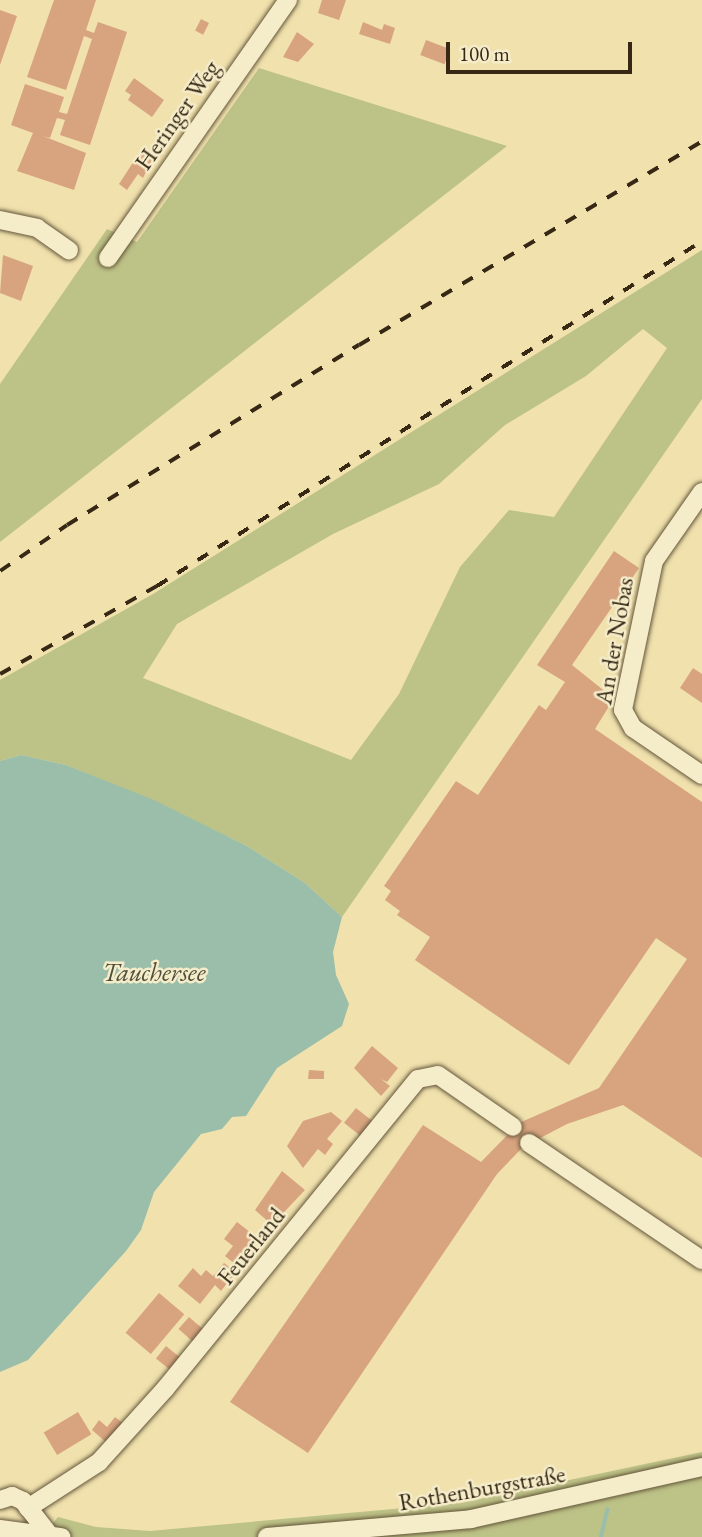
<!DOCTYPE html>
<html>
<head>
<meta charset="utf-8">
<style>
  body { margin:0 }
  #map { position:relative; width:702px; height:1537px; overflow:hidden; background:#f0e1ad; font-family:"EB Garamond",serif }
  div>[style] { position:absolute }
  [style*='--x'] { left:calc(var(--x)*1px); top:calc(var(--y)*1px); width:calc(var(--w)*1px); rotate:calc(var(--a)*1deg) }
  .green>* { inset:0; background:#bdc287 }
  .water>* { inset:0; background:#9abeaa }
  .stream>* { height:3.5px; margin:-1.75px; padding:0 1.75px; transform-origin:1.75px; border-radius:1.75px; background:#9abeaa }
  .building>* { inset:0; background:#d8a480; transform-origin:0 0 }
  .roads { filter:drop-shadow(0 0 2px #64563a) drop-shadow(0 0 2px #64563a) }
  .minor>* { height:18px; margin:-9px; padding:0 9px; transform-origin:9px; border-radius:9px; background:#f5ecca }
  .rail>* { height:3.5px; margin-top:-1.75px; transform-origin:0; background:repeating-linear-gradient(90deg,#362814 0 12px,transparent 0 24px) }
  span { translate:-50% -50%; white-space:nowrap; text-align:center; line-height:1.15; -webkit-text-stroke:5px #f5ecca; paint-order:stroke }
  .street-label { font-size:24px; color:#362814 }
  .water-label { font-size:26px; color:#4f4e3a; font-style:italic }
  .scale { position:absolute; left:446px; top:42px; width:186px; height:32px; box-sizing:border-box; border:4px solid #362814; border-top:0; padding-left:9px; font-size:21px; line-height:24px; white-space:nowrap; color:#362814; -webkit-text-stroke:5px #f5ecca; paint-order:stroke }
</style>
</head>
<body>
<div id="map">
  <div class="green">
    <i style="clip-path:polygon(259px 68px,507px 146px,0 542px,0 384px,107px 229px,137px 242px)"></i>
    <i style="clip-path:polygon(evenodd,702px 250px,702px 399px,342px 917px,305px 883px,247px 846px,154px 801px,66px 765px,21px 755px,0 761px,0 680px,153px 594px,702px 250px,643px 329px,667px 348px,554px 517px,509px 510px,460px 567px,399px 694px,351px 760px,143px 678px,177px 624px,333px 534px,439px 484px,505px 425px,586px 376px,643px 329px)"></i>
    <i style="clip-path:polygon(702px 1452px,702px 1537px,42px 1537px,58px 1517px,96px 1527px,150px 1531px,460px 1503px)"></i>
  </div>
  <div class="water">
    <i style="clip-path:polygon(21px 755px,66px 765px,154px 800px,247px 846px,305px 883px,342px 917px,333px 952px,336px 975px,349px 1004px,342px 1026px,277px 1068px,246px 1116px,232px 1117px,222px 1129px,201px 1134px,154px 1192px,141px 1230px,126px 1251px,28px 1360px,0 1372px,0 761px)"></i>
  </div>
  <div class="stream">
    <i style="--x:601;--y:1537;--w:28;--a:-77"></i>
  </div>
  <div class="building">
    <i style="clip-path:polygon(54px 0,96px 0,86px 30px,94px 33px,98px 22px,127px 32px,90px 145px,60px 135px,65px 120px,57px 118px,50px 138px,43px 136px,86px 153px,74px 190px,17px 171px,33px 133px,11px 125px,25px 84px,64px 97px,59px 112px,67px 114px,92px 39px,84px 36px,66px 90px,27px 77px)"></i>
    <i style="clip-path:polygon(322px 0,346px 0,339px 20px,318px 13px)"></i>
    <i style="clip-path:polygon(0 10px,17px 16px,0 65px)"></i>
    <i style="left:201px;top:19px;width:9px;height:13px;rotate:27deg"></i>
    <i style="clip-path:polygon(363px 22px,382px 30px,384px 24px,395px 28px,390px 44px,359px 34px)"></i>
    <i style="clip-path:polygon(297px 32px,314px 44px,298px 62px,283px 57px)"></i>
    <i style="left:426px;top:40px;width:26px;height:16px;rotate:21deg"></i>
    <i style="clip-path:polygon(134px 78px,164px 100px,152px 117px,128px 100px,131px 95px,125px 91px)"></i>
    <i style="clip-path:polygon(143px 147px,155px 154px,143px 178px,138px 174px,127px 190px,119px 184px)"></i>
    <i style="clip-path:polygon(3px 255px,33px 266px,21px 301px,0 293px)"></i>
    <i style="clip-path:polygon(614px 551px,639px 568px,572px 665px,607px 693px,608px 708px,595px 729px,702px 802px,702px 1158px,623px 1105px,567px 1124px,523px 1147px,497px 1174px,308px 1453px,230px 1402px,423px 1125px,481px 1162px,519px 1123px,599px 1088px,687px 959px,656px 938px,569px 1065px,415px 960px,430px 937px,397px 915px,400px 911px,385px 900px,391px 891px,384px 886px,456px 781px,478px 795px,539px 705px,546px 710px,565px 682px,537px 665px)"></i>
    <i style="clip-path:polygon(693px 668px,702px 674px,702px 703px,680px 688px)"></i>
    <i style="clip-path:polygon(372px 1046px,398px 1068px,387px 1082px,381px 1079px,390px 1086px,381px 1096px,354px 1068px)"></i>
    <i style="clip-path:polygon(309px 1070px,324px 1071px,324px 1079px,308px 1079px)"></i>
    <i style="left:356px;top:1108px;width:22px;height:19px;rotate:39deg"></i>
    <i style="clip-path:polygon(331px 1112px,342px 1121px,327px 1139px,333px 1144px,325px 1155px,318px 1149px,303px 1168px,287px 1146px,303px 1121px)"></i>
    <i style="clip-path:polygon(282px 1171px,305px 1190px,272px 1225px,255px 1210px)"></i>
    <i style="clip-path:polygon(237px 1222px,259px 1239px,241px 1269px,225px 1256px,233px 1246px,224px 1239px)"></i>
    <i style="clip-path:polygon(224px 1263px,236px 1272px,221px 1291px,215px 1285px,200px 1304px,178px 1286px,193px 1268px,201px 1276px,206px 1270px,213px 1276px)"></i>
    <i style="left:159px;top:1293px;width:33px;height:52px;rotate:40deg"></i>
    <i style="left:189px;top:1317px;width:20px;height:16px;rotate:41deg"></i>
    <i style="left:166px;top:1346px;width:19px;height:16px;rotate:39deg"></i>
    <i style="left:78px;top:1412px;width:26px;height:40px;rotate:59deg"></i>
    <i style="clip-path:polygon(115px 1417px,124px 1424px,107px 1443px,92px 1430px,99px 1420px,107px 1427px)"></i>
  </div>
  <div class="roads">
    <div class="minor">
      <i style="--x:0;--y:220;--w:38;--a:12"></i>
      <i style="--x:37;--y:228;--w:39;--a:35"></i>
      <i style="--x:108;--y:258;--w:315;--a:-55.1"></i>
      <i style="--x:702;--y:492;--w:84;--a:124.8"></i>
      <i style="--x:654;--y:561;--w:152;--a:101.8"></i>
      <i style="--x:623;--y:710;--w:21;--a:61"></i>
      <i style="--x:633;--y:728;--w:83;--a:34.3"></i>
      <i style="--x:529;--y:1143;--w:209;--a:34.1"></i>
      <i style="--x:0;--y:1500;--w:13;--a:-18"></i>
      <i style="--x:12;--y:1496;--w:12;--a:24"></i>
      <i style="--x:23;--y:1501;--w:41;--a:52"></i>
      <i style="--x:28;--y:1508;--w:85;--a:-32.9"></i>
      <i style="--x:99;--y:1462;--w:98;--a:-47.9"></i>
      <i style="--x:165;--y:1389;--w:400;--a:-50.8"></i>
      <i style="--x:418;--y:1079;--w:20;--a:-11"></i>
      <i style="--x:438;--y:1075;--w:91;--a:34.7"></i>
      <i style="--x:0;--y:1529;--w:62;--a:7.5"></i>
      <i style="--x:267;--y:1537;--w:205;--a:-5"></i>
      <i style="--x:471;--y:1519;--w:237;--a:-12.7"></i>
    </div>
  </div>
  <div class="rail">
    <i style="--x:0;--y:571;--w:81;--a:-34.5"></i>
    <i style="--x:67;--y:525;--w:343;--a:-31.7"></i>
    <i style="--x:359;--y:345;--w:399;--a:-30.7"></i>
    <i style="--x:0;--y:674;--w:180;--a:-29.3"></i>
    <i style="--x:157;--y:586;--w:645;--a:-32.33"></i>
  </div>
  <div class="street-label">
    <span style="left:177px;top:115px;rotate:-55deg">Heringer Weg</span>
    <span style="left:614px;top:641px;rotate:-80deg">An der Nobas</span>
    <span style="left:251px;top:1246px;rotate:-51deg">Feuerland</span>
    <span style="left:482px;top:1488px;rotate:-10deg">Rothenburgstraße</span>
  </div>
  <div class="water-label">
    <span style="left:154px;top:973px">Tauchersee</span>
  </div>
  <div class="scale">100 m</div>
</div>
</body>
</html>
